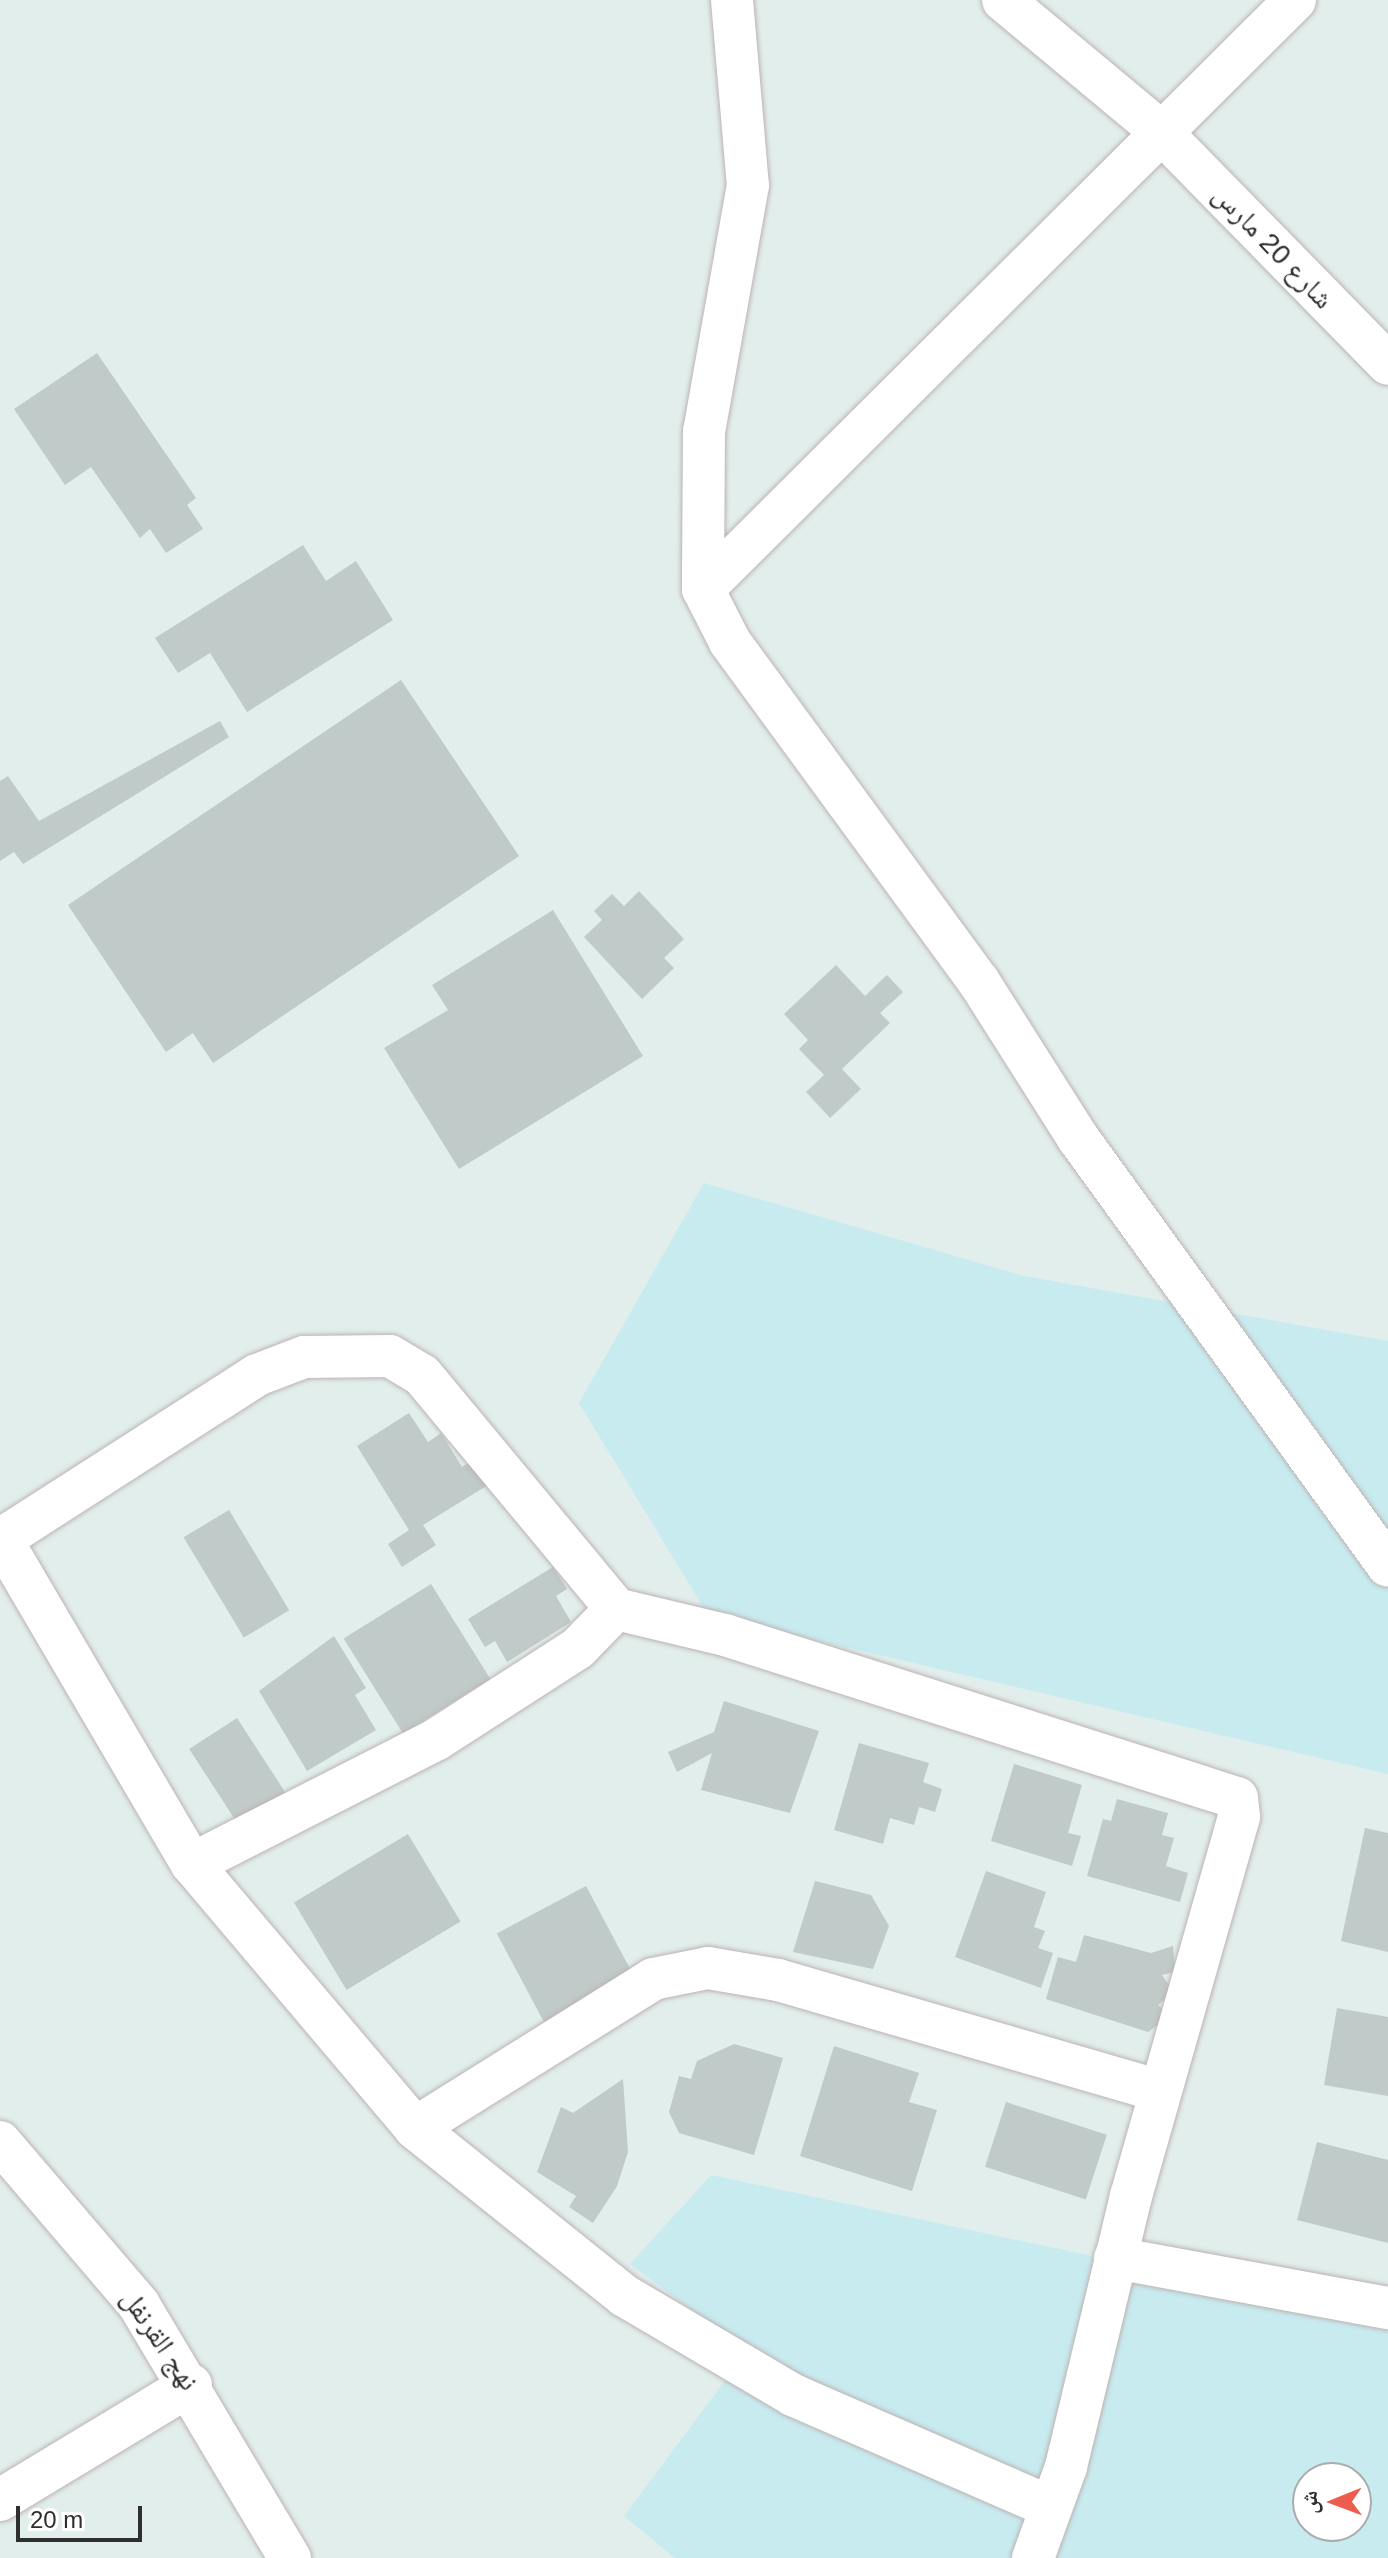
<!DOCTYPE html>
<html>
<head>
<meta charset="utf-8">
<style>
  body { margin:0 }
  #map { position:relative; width:1388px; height:2558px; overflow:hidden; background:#e1eeec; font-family:Arial,"Noto Naskh Arabic",sans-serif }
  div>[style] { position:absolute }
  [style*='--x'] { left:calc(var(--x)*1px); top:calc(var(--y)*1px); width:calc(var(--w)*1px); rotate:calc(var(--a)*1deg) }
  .sand>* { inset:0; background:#c8ebf0 }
  .building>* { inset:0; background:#c0cac8; transform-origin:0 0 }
  .roads { filter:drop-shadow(0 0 2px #bcb3b2) drop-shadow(0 0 2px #bcb3b2) }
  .minor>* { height:42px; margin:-21px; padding:0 21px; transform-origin:21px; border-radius:21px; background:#fff }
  span { translate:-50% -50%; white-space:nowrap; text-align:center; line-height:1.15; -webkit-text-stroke:6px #fff; paint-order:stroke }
  .street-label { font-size:28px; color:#2e2e2e }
  .north { position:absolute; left:1292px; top:2462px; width:80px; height:80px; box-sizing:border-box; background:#fff; border:2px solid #ababab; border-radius:50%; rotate:269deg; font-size:22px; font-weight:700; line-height:32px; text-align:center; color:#2e2e2e }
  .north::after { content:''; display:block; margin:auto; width:28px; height:36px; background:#ee5c4e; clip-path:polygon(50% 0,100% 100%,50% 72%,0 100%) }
  .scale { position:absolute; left:16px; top:2506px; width:126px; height:36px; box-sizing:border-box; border:4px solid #2e2e2e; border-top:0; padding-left:10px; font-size:24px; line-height:28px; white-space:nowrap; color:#2e2e2e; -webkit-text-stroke:6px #fff; paint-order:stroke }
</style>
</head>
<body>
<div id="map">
  <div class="sand">
    <i style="clip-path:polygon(704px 1183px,1024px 1276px,1388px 1341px,1388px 1774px,708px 1615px,579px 1403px)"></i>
    <i style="clip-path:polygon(evenodd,711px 2175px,1388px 2319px,1388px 2558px,675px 2558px,624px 2516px,747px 2351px,630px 2264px,711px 2175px,1308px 2478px,1356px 2478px,1356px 2526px,1308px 2526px,1308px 2478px)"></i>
  </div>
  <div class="building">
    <i style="clip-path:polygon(97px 353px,196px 498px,187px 505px,203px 529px,166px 553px,150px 529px,140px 538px,91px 467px,65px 485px,14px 409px)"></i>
    <i style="clip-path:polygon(303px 545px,326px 581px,356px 561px,393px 620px,247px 712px,210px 653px,178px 673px,155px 638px)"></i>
    <i style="clip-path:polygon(401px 680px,519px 856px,213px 1063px,193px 1033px,166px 1052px,68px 905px)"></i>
    <i style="clip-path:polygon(220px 721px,229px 737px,23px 864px,14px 852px,0 861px,0 781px,8px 776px,39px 821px)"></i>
    <i style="clip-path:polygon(639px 891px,684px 939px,664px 958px,674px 968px,642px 999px,584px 937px,602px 920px,594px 911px,612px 894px,624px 906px)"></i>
    <i style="clip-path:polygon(553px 910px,643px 1056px,459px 1169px,384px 1048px,448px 1010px,432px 985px)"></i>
    <i style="clip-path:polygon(836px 965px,865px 996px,887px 975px,903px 992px,880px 1013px,890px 1023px,842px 1069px,861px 1089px,830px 1118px,806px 1092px,824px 1075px,799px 1049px,808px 1040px,784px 1014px)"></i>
    <i style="clip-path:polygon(409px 1413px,428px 1442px,441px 1433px,462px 1467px,473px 1460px,488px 1485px,423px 1525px,436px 1545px,402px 1567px,388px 1544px,409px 1530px,357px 1446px)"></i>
    <i style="left:229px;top:1510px;width:117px;height:53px;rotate:59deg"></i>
    <i style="clip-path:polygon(553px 1567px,567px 1589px,556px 1596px,571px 1622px,507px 1662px,495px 1641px,485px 1647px,468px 1619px)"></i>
    <i style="left:431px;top:1584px;width:112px;height:103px;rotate:58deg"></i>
    <i style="clip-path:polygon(334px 1636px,366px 1688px,355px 1695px,376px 1730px,307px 1771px,259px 1691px)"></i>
    <i style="clip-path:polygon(724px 1701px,819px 1731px,790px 1813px,701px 1790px,712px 1753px,677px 1772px,668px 1752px,714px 1732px)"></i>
    <i style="left:237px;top:1718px;width:93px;height:57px;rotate:57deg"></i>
    <i style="clip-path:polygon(859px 1743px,929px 1763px,923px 1782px,942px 1789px,935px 1812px,919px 1807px,914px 1825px,890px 1818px,883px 1844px,834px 1830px)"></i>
    <i style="clip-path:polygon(1014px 1764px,1082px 1785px,1068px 1833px,1081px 1836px,1072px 1866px,991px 1841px)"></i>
    <i style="clip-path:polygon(1117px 1799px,1168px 1813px,1162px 1835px,1174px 1838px,1166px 1866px,1188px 1873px,1180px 1902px,1087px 1876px,1103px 1819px,1111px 1821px)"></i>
    <i style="clip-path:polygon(1365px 1828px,1388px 1833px,1388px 1952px,1341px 1941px)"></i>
    <i style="left:408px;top:1834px;width:102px;height:133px;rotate:59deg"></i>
    <i style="clip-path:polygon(986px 1871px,1046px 1892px,1034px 1927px,1045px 1931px,1038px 1948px,1053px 1953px,1041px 1988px,955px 1957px)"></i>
    <i style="clip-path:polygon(815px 1881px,871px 1895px,889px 1926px,873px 1969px,793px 1952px)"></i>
    <i style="left:586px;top:1886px;width:104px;height:101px;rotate:62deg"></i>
    <i style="clip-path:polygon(1084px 1935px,1151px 1953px,1173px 1946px,1175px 1972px,1162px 1975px,1174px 1992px,1158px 2005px,1170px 2016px,1148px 2032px,1046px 1999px,1058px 1957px,1076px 1962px)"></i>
    <i style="clip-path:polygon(1337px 2008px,1388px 2017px,1388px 2096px,1324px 2085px)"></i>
    <i style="clip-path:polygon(734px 2044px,783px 2058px,754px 2155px,679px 2133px,669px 2112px,679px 2076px,691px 2079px,697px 2061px)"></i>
    <i style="clip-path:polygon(834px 2046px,919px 2073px,909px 2102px,937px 2110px,912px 2191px,800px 2156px)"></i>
    <i style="clip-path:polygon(623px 2079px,628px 2152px,617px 2186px,593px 2223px,569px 2207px,576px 2196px,537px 2172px,561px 2107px,573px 2113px)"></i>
    <i style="left:1006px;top:2102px;width:106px;height:68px;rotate:18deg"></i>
    <i style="clip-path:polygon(1317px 2142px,1388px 2160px,1388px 2243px,1297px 2220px)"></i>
  </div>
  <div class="roads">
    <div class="minor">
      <i style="--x:732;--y:0;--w:186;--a:85.1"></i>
      <i style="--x:748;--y:185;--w:250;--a:100.1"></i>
      <i style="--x:704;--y:431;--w:158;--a:90.4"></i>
      <i style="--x:703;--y:589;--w:59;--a:63"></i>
      <i style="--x:730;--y:642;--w:421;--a:53.8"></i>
      <i style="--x:979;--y:982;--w:185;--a:57.6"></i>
      <i style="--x:1078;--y:1138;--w:528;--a:54.08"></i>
      <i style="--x:1003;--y:0;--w:203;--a:39.8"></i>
      <i style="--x:1159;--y:130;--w:327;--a:45.6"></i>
      <i style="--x:703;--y:589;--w:835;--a:-44.85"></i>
      <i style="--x:1;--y:1539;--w:377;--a:59.6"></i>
      <i style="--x:192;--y:1864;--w:346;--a:49.8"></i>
      <i style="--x:415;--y:2128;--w:269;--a:38.7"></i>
      <i style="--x:625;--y:2296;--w:195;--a:30.5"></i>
      <i style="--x:793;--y:2395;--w:281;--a:23.5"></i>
      <i style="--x:0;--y:1540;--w:305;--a:-32.7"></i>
      <i style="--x:257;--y:1375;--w:50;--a:-21"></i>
      <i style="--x:304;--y:1357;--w:86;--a:-0.7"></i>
      <i style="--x:390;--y:1356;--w:37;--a:31"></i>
      <i style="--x:422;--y:1375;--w:304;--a:50.3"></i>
      <i style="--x:192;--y:1864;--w:275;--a:-27"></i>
      <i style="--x:437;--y:1739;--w:168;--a:-32.8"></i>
      <i style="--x:578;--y:1648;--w:54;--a:-45.7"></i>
      <i style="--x:616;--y:1609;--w:112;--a:13.4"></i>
      <i style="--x:725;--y:1635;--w:537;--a:17.66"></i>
      <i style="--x:1237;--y:1798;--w:19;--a:84"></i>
      <i style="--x:1239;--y:1817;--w:394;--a:105.9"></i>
      <i style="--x:1131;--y:2196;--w:279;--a:103.5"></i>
      <i style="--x:1066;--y:2467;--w:97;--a:109.9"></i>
      <i style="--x:415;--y:2128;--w:281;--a:-32"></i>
      <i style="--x:653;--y:1979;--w:56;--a:-11.3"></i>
      <i style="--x:708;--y:1968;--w:71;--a:9.7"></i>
      <i style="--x:778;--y:1980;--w:397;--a:16.2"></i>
      <i style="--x:0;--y:2142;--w:214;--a:49.5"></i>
      <i style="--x:139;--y:2305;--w:295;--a:59.2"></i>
      <i style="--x:1115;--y:2258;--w:278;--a:10.4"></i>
      <i style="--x:0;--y:2500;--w:223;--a:-31.1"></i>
    </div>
  </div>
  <div class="street-label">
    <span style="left:1273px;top:247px;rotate:46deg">شارع 20 مارس</span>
    <span style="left:160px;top:2340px;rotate:56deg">نهج القرنفل</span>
  </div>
  <div class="north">ش</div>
  <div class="scale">20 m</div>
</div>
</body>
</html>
